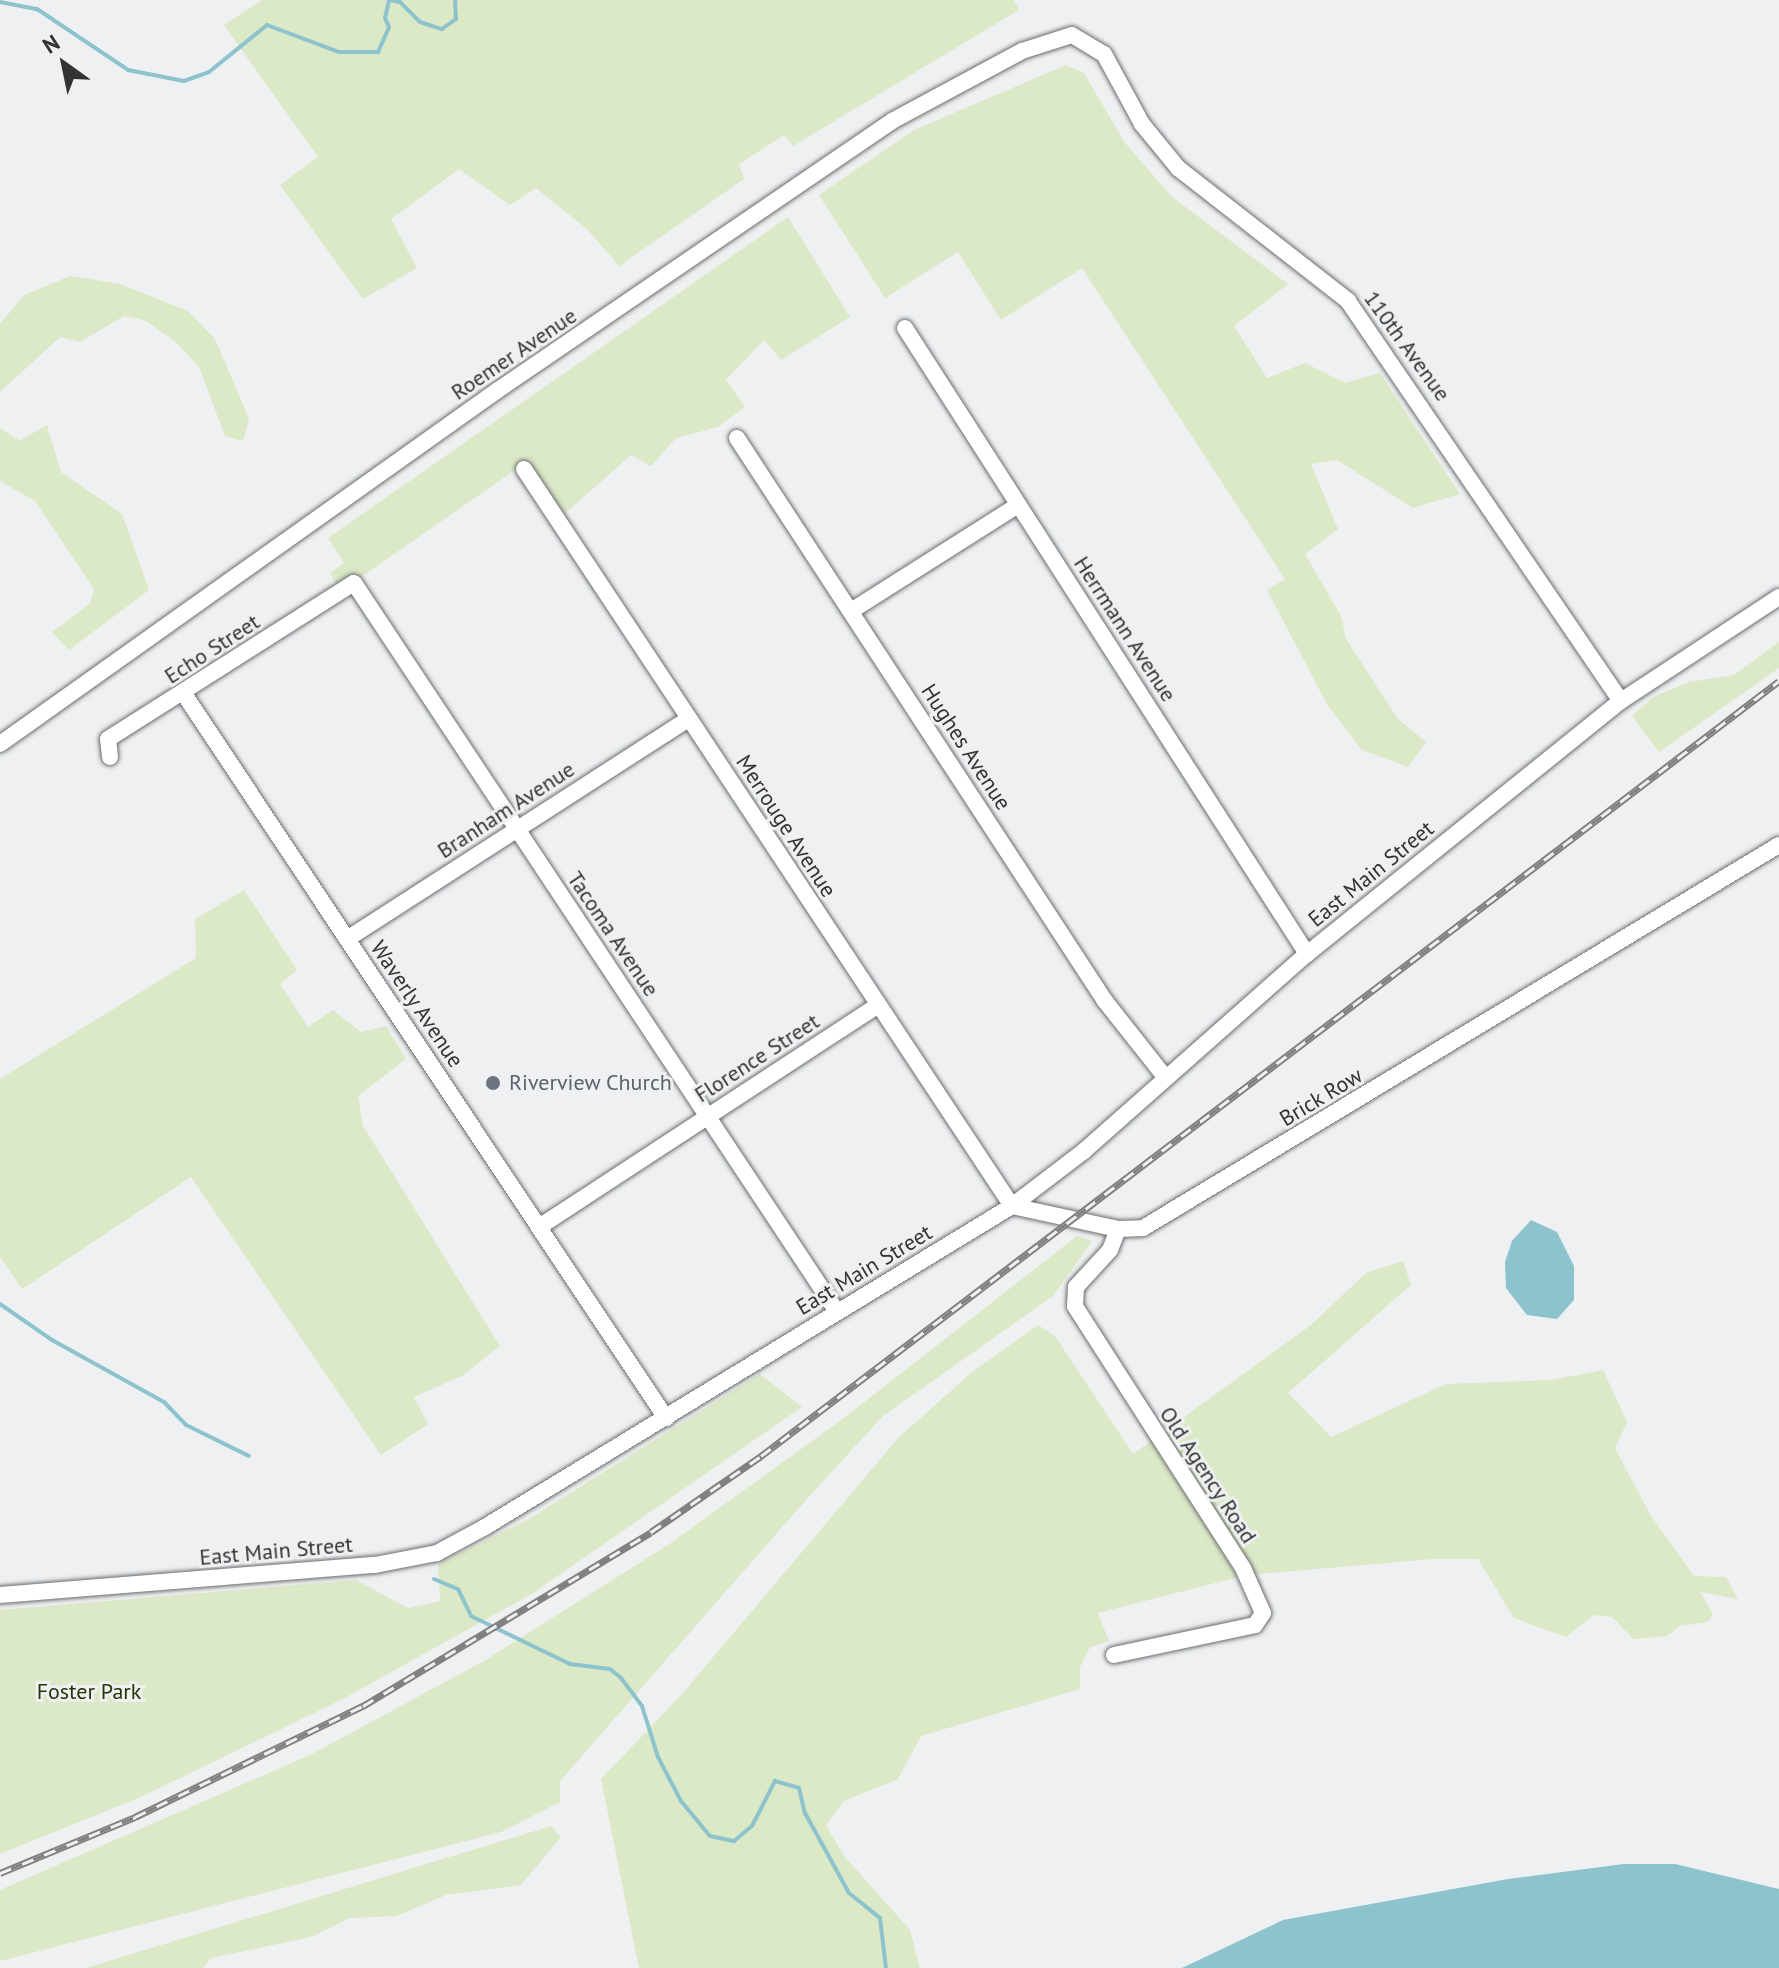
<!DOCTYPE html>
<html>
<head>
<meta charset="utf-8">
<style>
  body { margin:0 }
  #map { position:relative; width:1779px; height:1968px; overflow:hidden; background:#eef0f2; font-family:"PT Sans",sans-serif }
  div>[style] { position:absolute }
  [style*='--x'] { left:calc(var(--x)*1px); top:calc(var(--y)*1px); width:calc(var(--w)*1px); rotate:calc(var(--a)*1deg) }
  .green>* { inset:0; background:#dbe9c7 }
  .water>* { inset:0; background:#8cc3cd }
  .stream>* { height:4px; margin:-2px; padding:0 2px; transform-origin:2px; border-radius:2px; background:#8cc3cd }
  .roads { filter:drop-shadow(0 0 2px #6b6d6f) drop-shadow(0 0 2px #6b6d6f) }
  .minor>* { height:16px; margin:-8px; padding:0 8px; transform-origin:8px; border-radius:8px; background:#fff }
  .rail>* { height:7px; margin-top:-3.5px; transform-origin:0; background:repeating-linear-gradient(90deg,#eef0f2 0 12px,#808183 0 24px); box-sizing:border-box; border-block:2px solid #808183 }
  .dots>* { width:22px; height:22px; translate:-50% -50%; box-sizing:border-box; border:4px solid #eef0f2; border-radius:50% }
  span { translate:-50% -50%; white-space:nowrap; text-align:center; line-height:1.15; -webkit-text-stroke:6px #eef0f2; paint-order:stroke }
  .street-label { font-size:22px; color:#323334 }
  .worship-label { font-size:22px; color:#5b616d }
  .left { translate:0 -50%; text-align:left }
  .park-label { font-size:22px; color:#273505 }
  .north { position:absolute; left:24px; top:24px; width:80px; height:80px; -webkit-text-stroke:6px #eef0f2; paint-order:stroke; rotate:327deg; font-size:22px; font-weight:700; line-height:32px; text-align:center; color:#323334 }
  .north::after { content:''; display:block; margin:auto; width:28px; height:36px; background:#323334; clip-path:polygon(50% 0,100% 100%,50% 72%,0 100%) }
</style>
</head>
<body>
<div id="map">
  <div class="green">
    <i style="clip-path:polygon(262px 0,1014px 0,1019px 10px,793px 146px,784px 135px,739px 164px,744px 179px,619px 266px,587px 229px,536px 188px,510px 205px,459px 169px,391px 219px,417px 268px,363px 299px,280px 185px,318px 157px,224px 25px)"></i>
    <i style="clip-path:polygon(1066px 65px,1084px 73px,1125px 143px,1172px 197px,1288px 284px,1234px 326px,1267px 378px,1305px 363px,1345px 383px,1380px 373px,1460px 494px,1413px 508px,1337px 460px,1311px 464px,1338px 529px,1305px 554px,1341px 616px,1346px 639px,1398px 719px,1426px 742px,1408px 767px,1362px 750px,1328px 706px,1267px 590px,1285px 579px,1082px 268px,1001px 320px,958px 252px,885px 298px,819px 195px,914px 130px)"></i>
    <i style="clip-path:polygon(788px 217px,850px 317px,781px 360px,764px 340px,726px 380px,745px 407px,718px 427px,676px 438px,651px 466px,631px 455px,562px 516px,525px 463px,341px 591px,330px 573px,344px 563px,328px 538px)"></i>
    <i style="clip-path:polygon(70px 276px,120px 284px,188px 311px,215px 339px,249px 419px,243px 441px,225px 436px,199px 367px,176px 342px,144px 320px,124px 316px,80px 342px,60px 337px,0 392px,0 324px,24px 295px)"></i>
    <i style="clip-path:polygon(47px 425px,61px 472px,122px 514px,149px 590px,69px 650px,52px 632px,90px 604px,94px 589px,35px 501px,0 481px,0 428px,19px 441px)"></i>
    <i style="clip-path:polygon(1779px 642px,1779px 668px,1659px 752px,1632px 716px,1653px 697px,1689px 682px,1734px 675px)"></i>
    <i style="clip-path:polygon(244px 890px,297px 970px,280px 984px,308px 1027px,333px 1010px,361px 1032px,386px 1026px,406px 1059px,358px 1096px,363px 1126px,500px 1346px,462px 1376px,414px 1397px,428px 1424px,381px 1455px,191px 1177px,22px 1289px,0 1257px,0 1079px,196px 958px,195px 919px)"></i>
    <i style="clip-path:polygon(1077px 1236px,1092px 1241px,1053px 1296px,883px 1416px,805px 1501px,560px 1781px,560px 1802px,501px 1832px,0 1961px,0 1890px,310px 1755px,484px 1661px,668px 1545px,844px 1418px)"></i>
    <i style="clip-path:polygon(1403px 1261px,1411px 1285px,1288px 1393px,1331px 1437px,1446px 1384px,1551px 1380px,1603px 1370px,1627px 1422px,1615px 1448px,1651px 1516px,1694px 1576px,1726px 1577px,1738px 1599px,1700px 1592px,1713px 1614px,1708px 1622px,1680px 1626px,1667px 1636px,1633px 1639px,1612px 1617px,1594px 1615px,1566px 1637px,1514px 1618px,1478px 1559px,1434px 1559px,1246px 1575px,1098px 1613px,1109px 1641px,1090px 1647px,1080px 1667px,1080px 1689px,921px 1736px,898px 1779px,844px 1801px,826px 1825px,844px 1856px,910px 1930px,920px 1968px,639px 1968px,601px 1779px,682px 1694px,899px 1437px,971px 1373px,1038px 1325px,1055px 1336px,1133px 1454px,1311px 1325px,1366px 1273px)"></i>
    <i style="clip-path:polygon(760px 1374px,802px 1407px,530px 1595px,343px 1699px,143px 1796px,0 1854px,0 1610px,356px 1580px,408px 1608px,440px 1601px,438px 1564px,529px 1519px)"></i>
    <i style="clip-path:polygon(551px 1826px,561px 1837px,521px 1885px,446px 1895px,396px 1916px,350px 1918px,311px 1937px,211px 1958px,203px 1968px,86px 1968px)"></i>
  </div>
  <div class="water">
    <i style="clip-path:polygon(1531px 1220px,1557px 1232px,1574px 1266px,1574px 1300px,1557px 1319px,1527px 1315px,1506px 1288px,1505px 1262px,1512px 1241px)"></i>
    <i style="clip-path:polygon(1624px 1864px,1675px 1864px,1779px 1889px,1779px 1968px,1182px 1968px,1283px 1920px,1508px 1879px)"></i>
  </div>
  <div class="stream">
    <i style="--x:0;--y:2;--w:38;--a:11"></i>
    <i style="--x:37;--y:9;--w:110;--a:33.8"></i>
    <i style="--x:128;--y:70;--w:57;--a:11.1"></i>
    <i style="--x:184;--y:81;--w:27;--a:-20"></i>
    <i style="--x:209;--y:72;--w:75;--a:-39"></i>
    <i style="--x:267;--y:25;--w:77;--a:20.6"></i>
    <i style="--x:339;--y:52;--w:39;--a:0"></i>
    <i style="--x:378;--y:52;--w:27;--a:-66"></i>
    <i style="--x:389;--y:27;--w:10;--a:-114"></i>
    <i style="--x:385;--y:18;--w:18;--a:-77"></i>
    <i style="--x:389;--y:0;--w:11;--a:10"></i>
    <i style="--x:400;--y:2;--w:28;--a:45"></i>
    <i style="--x:420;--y:22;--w:23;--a:18"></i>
    <i style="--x:442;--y:29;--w:17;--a:-36"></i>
    <i style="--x:456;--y:19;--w:19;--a:-93"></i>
    <i style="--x:0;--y:1304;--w:63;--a:34.7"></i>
    <i style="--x:52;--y:1340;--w:128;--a:29"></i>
    <i style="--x:164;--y:1402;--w:32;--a:46"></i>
    <i style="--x:186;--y:1425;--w:70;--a:26.2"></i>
    <i style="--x:434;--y:1579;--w:26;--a:23"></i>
    <i style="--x:458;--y:1589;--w:30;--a:64"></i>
    <i style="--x:471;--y:1616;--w:110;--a:25.9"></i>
    <i style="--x:570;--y:1664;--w:40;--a:7.1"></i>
    <i style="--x:610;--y:1669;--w:14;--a:39"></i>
    <i style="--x:621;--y:1678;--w:35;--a:53"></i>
    <i style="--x:642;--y:1706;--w:53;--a:72.6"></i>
    <i style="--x:658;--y:1757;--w:50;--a:62.4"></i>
    <i style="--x:681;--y:1801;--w:45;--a:50.4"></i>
    <i style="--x:710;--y:1836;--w:25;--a:12"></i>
    <i style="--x:734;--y:1841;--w:23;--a:-40"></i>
    <i style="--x:752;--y:1826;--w:51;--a:-62.9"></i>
    <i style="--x:775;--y:1781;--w:25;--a:16"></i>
    <i style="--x:799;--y:1788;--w:26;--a:77"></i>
    <i style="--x:805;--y:1813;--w:91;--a:61.2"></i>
    <i style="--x:849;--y:1893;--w:40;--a:39"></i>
    <i style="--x:880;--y:1918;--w:50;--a:83.2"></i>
  </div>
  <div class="roads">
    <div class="minor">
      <i style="--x:905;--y:328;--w:744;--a:57.29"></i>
      <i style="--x:737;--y:438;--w:673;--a:56.83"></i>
      <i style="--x:1105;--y:1001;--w:97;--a:51.7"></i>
      <i style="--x:524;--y:469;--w:884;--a:56.49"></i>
      <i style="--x:851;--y:611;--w:198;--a:-32.4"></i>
      <i style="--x:184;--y:694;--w:870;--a:56.35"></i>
      <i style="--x:0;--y:744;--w:611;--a:-35.41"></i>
      <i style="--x:498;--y:390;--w:477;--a:-34.3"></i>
      <i style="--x:892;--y:121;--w:148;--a:-28.3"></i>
      <i style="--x:1022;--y:51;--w:52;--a:-17.7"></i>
      <i style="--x:1072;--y:35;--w:37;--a:31"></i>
      <i style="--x:1104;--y:54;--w:80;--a:61.5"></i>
      <i style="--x:1142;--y:124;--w:57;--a:50.7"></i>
      <i style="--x:1178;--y:168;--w:216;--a:38"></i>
      <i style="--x:1348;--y:301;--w:484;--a:55.7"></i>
      <i style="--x:110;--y:757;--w:18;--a:-96"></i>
      <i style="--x:108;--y:739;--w:291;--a:-32.4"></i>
      <i style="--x:354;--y:583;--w:872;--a:56.46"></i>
      <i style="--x:347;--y:939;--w:407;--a:-32.8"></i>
      <i style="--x:1012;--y:1206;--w:108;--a:12.2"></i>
      <i style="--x:1118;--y:1229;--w:25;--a:-2"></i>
      <i style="--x:1143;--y:1228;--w:742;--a:-31.06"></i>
      <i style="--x:539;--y:1227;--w:405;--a:-33.2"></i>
      <i style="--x:0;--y:1595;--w:376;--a:-4.6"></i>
      <i style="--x:375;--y:1565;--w:63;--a:-11"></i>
      <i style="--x:437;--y:1553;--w:55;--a:-28.4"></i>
      <i style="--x:485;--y:1527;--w:617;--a:-31.35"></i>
      <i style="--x:1012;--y:1206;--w:91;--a:-37.4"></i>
      <i style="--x:1084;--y:1151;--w:298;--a:-41.5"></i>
      <i style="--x:1307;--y:954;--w:403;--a:-38.9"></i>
      <i style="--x:1621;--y:701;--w:189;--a:-33.4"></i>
      <i style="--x:1114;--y:1655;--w:144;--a:-12"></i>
      <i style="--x:1255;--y:1625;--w:14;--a:-56"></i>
      <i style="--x:1263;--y:1613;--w:49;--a:-114"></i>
      <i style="--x:1243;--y:1568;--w:311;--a:-122.7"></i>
      <i style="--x:1075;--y:1306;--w:19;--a:-87"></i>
      <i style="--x:1076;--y:1287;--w:50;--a:-47.4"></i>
      <i style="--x:1110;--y:1250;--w:22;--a:-69"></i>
    </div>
  </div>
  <div class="rail">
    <i style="--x:0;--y:1873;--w:146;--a:-22.5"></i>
    <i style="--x:135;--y:1817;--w:254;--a:-26"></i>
    <i style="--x:363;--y:1706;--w:336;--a:-31.1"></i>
    <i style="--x:651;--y:1532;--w:134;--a:-34.6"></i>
    <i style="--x:761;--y:1456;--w:1279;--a:-37.28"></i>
  </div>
  <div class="dots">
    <i style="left:493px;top:1083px;background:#6b7280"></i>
  </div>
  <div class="street-label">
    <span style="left:1407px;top:346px;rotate:54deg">110th Avenue</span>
    <span style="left:514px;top:354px;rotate:-34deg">Roemer Avenue</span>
    <span style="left:1125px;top:629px;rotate:57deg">Herrmann Avenue</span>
    <span style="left:212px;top:649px;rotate:-33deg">Echo Street</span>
    <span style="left:966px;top:747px;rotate:57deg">Hughes Avenue</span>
    <span style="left:506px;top:810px;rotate:-33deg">Branham Avenue</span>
    <span style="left:786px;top:826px;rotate:57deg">Merrouge Avenue</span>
    <span style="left:1371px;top:874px;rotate:-39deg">East Main Street</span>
    <span style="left:613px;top:934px;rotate:56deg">Tacoma Avenue</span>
    <span style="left:417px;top:1004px;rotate:56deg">Waverly Avenue</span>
    <span style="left:757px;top:1058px;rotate:-33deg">Florence Street</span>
    <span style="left:1321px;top:1097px;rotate:-31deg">Brick Row</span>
    <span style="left:864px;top:1270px;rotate:-31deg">East Main Street</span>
    <span style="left:1208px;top:1475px;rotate:57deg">Old Agency Road</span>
    <span style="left:276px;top:1551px;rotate:-5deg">East Main Street</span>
  </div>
  <div class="worship-label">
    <span class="left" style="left:509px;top:1083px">Riverview Church</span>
  </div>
  <div class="park-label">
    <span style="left:89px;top:1692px">Foster Park</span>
  </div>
  <div class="north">N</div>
</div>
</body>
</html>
